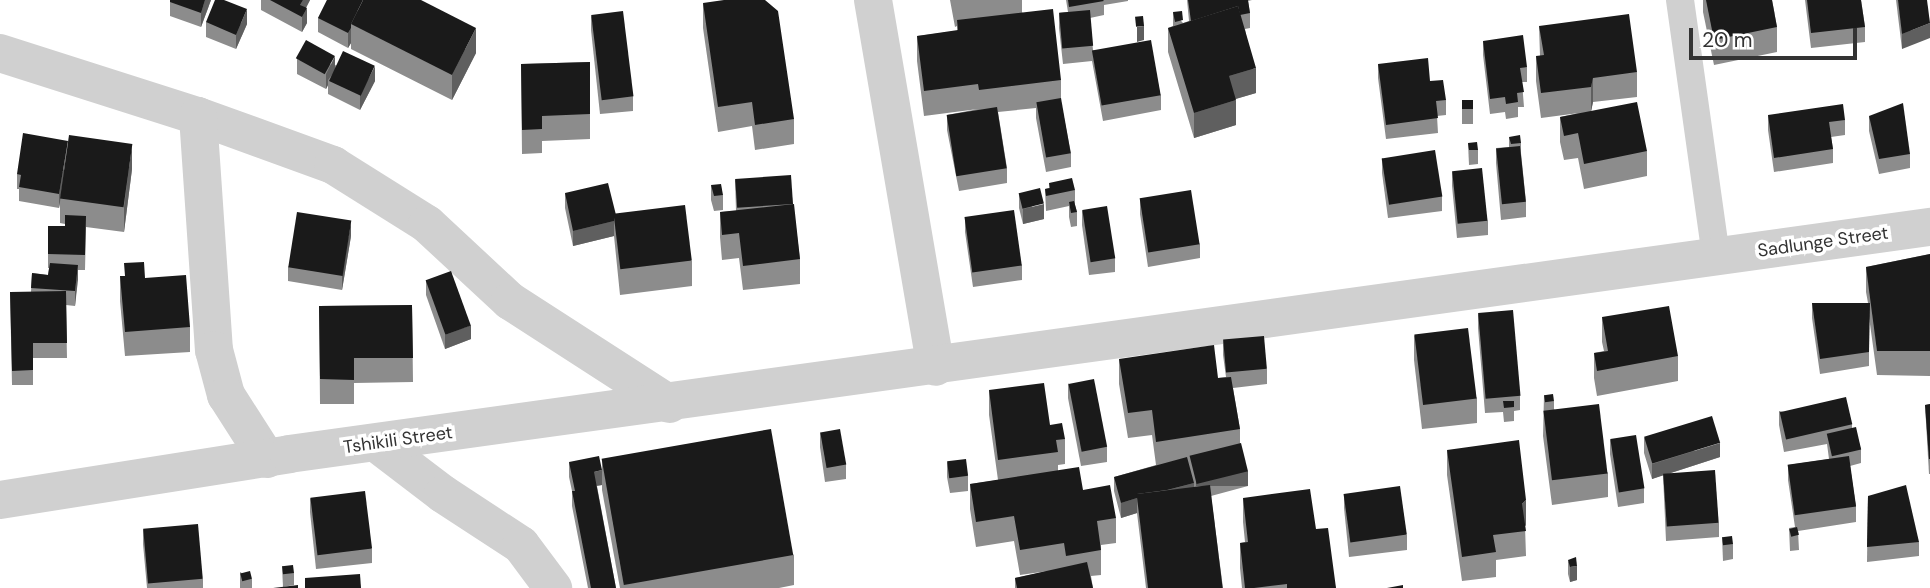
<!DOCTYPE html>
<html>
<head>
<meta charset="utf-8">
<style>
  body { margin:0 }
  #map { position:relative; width:1930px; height:588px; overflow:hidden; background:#fff; font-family:"DM Sans",sans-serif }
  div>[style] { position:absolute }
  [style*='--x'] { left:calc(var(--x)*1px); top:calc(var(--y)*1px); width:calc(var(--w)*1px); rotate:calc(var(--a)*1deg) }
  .lane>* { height:28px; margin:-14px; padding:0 14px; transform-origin:14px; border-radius:14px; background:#d0d0d0 }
  .street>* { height:38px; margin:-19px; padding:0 19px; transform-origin:19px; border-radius:19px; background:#d0d0d0 }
  .wall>* { inset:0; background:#8c8c8c; transform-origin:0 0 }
  .shaded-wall>* { inset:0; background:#5f5f5f; transform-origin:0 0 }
  .building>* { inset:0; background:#1a1a1a; transform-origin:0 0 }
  span { translate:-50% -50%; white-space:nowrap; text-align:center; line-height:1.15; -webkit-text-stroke:7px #fff; paint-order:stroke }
  .street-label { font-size:18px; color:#333 }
  .scale { position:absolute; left:1689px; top:28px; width:168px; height:32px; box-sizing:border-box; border:4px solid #333; border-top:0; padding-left:9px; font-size:21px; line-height:24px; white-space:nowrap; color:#333; -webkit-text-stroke:5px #fff; paint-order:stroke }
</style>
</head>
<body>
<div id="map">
  <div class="lane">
    <i style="--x:1680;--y:0;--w:260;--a:82"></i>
  </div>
  <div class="street">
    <i style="--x:873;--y:0;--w:372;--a:80.3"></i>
    <i style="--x:0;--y:53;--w:208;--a:17.7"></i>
    <i style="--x:198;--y:116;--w:144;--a:19.9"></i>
    <i style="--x:333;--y:165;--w:111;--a:32.1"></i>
    <i style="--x:427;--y:224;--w:113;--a:42.9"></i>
    <i style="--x:510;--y:301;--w:190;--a:32.8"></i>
    <i style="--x:198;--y:116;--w:235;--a:86.1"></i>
    <i style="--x:214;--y:350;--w:47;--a:75.1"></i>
    <i style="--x:226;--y:395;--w:76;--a:57.4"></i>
    <i style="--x:376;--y:443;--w:84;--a:37.3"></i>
    <i style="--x:443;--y:494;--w:93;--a:33.2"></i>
    <i style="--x:521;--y:545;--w:54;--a:53.3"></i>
    <i style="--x:0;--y:500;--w:293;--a:-9"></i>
    <i style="--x:289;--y:454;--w:1657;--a:-7.88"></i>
  </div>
  <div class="wall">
    <i style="clip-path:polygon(170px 0,211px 0,201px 27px,170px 16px)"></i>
    <i style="clip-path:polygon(261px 0,310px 0,306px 8px,307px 23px,302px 32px,261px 10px)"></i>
    <i style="clip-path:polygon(327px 0,476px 53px,452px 100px,351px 49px,351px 43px,348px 48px,318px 32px,318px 18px)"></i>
    <i style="clip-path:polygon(950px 0,1022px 0,1022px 12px,1061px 80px,1061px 102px,1071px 153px,1071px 167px,1046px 172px,1036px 118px,1036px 108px,998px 112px,1007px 168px,1007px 183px,959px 191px,947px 130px,947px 115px,978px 109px,924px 116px,917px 61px,917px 36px,957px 31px,957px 26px,955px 27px)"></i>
    <i style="clip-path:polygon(1066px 0,1128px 0,1128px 1px,1104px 5px,1104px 15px,1090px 18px,1093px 50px,1161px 95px,1161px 110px,1103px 121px,1092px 61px,1063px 64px,1059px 28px,1059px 13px,1068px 12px)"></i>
    <i style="clip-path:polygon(1187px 0,1252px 0,1248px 1px,1250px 13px,1250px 28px,1245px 29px,1256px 93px,1235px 99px,1236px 125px,1194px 138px,1168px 52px,1168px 28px,1173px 26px,1173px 12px,1183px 23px,1189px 21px)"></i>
    <i style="clip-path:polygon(1703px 0,1772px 0,1777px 27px,1777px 52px,1714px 65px,1703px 12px)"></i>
    <i style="clip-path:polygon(1805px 0,1861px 0,1865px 27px,1865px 42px,1811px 48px)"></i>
    <i style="clip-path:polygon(1896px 0,1927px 0,1902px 49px)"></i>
    <i style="clip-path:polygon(703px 3px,794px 119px,794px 144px,755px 150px,752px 126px,718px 132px,703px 28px)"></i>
    <i style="clip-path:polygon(591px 15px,633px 96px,633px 111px,600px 114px,591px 30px)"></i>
    <i style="clip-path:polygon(206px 22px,247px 24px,236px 49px,206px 37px)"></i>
    <i style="clip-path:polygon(1539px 26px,1637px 72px,1637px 97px,1593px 102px,1591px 111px,1647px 151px,1647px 176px,1584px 189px,1578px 158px,1564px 160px,1560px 142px,1560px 117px,1579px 113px,1541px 118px,1536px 81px,1536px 56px,1540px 56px)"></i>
    <i style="clip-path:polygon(1483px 41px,1527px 67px,1527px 82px,1522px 82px,1524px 107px,1518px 107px,1518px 117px,1506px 119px,1505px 112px,1490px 114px,1483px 55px)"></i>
    <i style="clip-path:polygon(297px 59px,335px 65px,375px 81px,360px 110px,328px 94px,328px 85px,326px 89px,297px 74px)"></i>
    <i style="clip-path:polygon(590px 62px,590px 139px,542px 141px,542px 153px,522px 154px,521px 64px)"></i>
    <i style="clip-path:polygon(1378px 64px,1430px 81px,1446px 100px,1446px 115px,1437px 116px,1438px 133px,1386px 139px,1378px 78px)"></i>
    <i style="left:1473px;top:100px;width:24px;height:11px;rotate:90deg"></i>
    <i style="clip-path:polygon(1768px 115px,1845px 120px,1845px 135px,1831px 137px,1833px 149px,1833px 163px,1774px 172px,1768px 130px)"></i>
    <i style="clip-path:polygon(1869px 116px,1910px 154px,1910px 168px,1879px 174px,1869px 131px)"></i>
    <i style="clip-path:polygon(1509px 137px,1521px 143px,1521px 153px,1526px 202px,1526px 217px,1501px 220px,1496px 163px,1496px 148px,1509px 147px)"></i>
    <i style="clip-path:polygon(1468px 143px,1478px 150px,1478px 164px,1469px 165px)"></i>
    <i style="clip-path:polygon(1382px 158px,1442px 196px,1442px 211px,1388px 218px,1382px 173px)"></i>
    <i style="clip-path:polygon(132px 169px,124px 232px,86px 227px,85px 270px,78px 270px,75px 306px,66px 305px,67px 358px,33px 358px,33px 385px,12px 385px,10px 292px,31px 292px,32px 273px,48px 275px,49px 268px,48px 268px,48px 226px,65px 226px,65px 224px,60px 223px,60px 202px,59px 208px,19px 201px,19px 189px,17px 189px,17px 174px)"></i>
    <i style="clip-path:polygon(1452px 171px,1488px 221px,1488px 235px,1457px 238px,1452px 186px)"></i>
    <i style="clip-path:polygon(735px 180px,793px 204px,800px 259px,800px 284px,743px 290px,739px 258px,722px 260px,720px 237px,720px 212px,736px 211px)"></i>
    <i style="clip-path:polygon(1049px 183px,1075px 190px,1075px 205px,1077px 212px,1077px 226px,1071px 227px,1069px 217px,1069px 206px,1046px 211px,1045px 189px,1049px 188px)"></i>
    <i style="clip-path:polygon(711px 185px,723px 195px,723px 210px,714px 211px,711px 200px)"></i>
    <i style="clip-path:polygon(565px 193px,616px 215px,692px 261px,692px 286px,620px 295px,614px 236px,573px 246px,565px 208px)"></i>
    <i style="clip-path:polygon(1019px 193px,1044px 219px,1023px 224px,1019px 208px)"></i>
    <i style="clip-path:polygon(1140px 199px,1200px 244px,1200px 258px,1148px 267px,1140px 214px)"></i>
    <i style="clip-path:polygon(1082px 210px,1115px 258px,1115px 272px,1089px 275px,1082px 225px)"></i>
    <i style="clip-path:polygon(965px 218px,1022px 265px,1022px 280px,973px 287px,965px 232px)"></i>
    <i style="clip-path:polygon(351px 236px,342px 290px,288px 281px,288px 267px)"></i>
    <i style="clip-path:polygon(1930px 254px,1930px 376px,1877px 375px,1869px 317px,1869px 366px,1820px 374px,1812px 318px,1812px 303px,1868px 303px,1866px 292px,1866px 267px)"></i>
    <i style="clip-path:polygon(120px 276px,145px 278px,190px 327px,190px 352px,125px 356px,120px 301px)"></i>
    <i style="clip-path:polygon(426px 280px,471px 339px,445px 349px,426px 295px)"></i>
    <i style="clip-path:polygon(412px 305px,413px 382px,354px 383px,354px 404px,320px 404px,319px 306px)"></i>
    <i style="clip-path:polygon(1478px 313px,1520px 396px,1520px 410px,1514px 411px,1514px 421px,1504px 422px,1503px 412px,1485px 413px,1478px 328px)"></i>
    <i style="clip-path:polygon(1602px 317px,1678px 356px,1678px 381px,1597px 396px,1594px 378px,1594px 353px,1604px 351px,1602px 342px)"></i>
    <i style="clip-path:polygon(1414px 335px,1477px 398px,1477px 423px,1422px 429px,1414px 360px)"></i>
    <i style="clip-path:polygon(1223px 340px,1267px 369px,1267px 384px,1233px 388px,1240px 429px,1240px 444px,1248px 486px,1211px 496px,1223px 588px,1146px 588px,1137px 513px,1121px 518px,1114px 491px,1114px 477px,1156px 465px,1152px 435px,1128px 438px,1119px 384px,1119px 359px,1218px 378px,1226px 377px,1223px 355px)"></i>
    <i style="clip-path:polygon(1068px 383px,1107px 447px,1107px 462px,1081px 466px,1068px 398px)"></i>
    <i style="clip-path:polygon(989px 390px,1050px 425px,1065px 439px,1065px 464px,1058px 465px,1058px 471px,1083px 490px,1116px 518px,1116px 543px,1101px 545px,1101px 575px,1091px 576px,1093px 588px,1015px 588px,1015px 578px,1048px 571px,1020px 575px,1014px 541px,976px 547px,970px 509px,970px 484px,998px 480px,989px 415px)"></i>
    <i style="clip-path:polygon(1544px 395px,1554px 401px,1554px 409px,1608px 473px,1608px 497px,1552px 505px,1543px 436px)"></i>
    <i style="clip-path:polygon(1930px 404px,1930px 474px,1929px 474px,1925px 405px)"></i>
    <i style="clip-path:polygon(1779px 411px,1852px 424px,1852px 428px,1861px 449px,1861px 463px,1850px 466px,1856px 507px,1856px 522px,1798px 531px,1799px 550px,1790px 551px,1789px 528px,1795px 527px,1788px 480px,1788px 465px,1829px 459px,1827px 444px,1784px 452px,1779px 425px)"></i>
    <i style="clip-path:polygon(820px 432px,846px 464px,846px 479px,825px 482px,820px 447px)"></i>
    <i style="clip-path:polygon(1644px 438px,1720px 457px,1671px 473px,1719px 523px,1719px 537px,1666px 541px,1663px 475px,1652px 479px,1644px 453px)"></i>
    <i style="clip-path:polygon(1610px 439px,1644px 488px,1644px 503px,1618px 507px,1610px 454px)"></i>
    <i style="clip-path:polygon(1447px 450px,1526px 525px,1525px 526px,1526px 556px,1496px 560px,1496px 577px,1462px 581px,1447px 475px)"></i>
    <i style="clip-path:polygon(602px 460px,794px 555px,794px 585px,779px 588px,620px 588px,602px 490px)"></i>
    <i style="clip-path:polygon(569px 462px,602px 485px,597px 486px,616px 588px,588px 588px,572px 506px,572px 491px,569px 477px)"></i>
    <i style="clip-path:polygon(947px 462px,968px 476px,968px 491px,950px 493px,947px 477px)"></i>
    <i style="clip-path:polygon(1344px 494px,1407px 535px,1407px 550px,1349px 557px,1344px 508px)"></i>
    <i style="clip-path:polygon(1868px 496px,1919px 542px,1919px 556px,1867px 562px)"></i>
    <i style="clip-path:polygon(310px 498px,372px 549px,372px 563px,316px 569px,310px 512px)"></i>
    <i style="clip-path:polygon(1243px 498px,1316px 529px,1336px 588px,1242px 588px,1240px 568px,1240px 543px,1245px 542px,1243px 522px)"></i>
    <i style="clip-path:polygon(143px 529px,203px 579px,203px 588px,147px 588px,143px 544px)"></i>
    <i style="clip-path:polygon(1722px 537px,1733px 544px,1733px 559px,1723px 561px)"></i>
    <i style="clip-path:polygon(1568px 560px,1577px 580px,1570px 582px,1568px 574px)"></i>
    <i style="clip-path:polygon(282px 566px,294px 573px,294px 585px,283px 587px)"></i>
    <i style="clip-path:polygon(240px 572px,252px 579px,252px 588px,240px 588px)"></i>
  </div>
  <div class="shaded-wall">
    <i style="clip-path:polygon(205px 0,211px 0,201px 27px,201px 13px)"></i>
    <i style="clip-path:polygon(303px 0,310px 0,301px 17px,300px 5px)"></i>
    <i style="clip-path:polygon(307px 8px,307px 23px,302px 32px,302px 17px)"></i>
    <i style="clip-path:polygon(247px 9px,247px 24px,236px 49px,236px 35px)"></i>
    <i style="clip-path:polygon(1930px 23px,1930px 38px,1902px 49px,1902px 34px)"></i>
    <i style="clip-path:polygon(1144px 26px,1144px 40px,1137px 42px,1137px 27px)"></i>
    <i style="clip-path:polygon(351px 28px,351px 43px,348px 48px,348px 33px)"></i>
    <i style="clip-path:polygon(476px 28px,476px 53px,452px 100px,452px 75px)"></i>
    <i style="clip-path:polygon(335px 56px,335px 71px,328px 80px,328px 85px,326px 89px,326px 74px)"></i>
    <i style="clip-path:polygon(375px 66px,375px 81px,360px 110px,360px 95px)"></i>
    <i style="clip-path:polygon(1256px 68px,1256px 93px,1229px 101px,1229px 76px)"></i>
    <i style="clip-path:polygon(1593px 78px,1593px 102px,1591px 112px,1591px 87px)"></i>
    <i style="clip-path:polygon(1236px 100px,1236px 125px,1194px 138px,1194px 113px)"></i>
    <i style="clip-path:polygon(68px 141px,60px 202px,59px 208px,59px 194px)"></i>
    <i style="clip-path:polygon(132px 144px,132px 169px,124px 232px,124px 207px)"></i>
    <i style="clip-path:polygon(1044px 204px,1044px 219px,1023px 224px,1023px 209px)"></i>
    <i style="clip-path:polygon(351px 221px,351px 236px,342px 290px,342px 276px)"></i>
    <i style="clip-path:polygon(614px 221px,614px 236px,573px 246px,573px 231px)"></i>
    <i style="clip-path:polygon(78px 265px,78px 280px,75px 306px,75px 291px)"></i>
    <i style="clip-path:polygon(471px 325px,471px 339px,445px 349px,445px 335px)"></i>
    <i style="clip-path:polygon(1720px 443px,1720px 457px,1652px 479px,1652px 464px)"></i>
    <i style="clip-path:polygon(602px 470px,602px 485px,594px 486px,594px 472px)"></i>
    <i style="left:1248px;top:471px;width:15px;height:52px;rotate:90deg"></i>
    <i style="clip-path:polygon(1194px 483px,1194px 498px,1138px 498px)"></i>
    <i style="clip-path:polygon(1137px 498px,1137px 513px,1121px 518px,1121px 503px)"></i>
    <i style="clip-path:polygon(1526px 500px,1526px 525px,1522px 529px,1522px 504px)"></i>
    <i style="clip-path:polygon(1577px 566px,1577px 580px,1570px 582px,1570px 567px)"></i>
  </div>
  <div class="building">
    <i style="clip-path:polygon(170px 0,205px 0,201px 13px,170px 2px)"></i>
    <i style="clip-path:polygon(215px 0,224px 0,247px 9px,236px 35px,206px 22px)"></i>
    <i style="clip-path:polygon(270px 0,303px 0,300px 5px,307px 8px,302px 17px)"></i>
    <i style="clip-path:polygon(327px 0,363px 0,351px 24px,351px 28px,348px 33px,318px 18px)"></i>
    <i style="clip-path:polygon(363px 0,421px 0,476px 28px,452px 75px,351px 24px)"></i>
    <i style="clip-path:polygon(724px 0,765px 0,778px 11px,794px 119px,755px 125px,752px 102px,718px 107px,703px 3px)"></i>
    <i style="clip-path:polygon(1068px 0,1103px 0,1104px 1px,1069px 7px)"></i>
    <i style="clip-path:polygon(1188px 0,1248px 0,1250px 13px,1240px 15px,1238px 6px,1191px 21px)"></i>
    <i style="clip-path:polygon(1706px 0,1772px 0,1777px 27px,1714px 40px)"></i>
    <i style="clip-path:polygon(1807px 0,1861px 0,1865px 27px,1811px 33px)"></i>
    <i style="clip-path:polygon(1898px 0,1927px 0,1930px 23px,1902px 34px)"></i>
    <i style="clip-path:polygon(1238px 6px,1256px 68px,1229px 76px,1236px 100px,1194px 113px,1168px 28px)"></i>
    <i style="clip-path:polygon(1053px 9px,1061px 80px,979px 90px,978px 84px,924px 91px,917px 36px,958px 30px,957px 20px)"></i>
    <i style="left:1090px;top:10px;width:36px;height:31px;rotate:85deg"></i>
    <i style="left:623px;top:11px;width:86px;height:32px;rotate:83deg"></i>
    <i style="clip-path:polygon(1182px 11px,1183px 20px,1175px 22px,1173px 12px)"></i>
    <i style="clip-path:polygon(1629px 14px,1637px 72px,1593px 78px,1591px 87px,1541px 93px,1536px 56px,1544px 55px,1539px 26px)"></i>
    <i style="left:1143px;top:16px;width:10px;height:8px;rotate:84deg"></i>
    <i style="clip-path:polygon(1523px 35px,1527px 67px,1520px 68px,1524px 92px,1517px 93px,1518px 102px,1506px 104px,1505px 97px,1490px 99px,1483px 41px)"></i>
    <i style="left:306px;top:40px;width:33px;height:21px;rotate:29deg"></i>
    <i style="left:1151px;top:40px;width:56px;height:60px;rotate:80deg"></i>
    <i style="left:343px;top:51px;width:35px;height:33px;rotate:25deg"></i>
    <i style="clip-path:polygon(1428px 58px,1430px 81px,1443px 80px,1446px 100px,1436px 101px,1438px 118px,1386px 125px,1378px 64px)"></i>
    <i style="clip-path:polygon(590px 62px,590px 114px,542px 116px,542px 129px,522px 130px,521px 64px)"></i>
    <i style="left:1061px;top:98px;width:56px;height:25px;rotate:80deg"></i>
    <i style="left:1473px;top:100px;width:9px;height:11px;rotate:90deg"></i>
    <i style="clip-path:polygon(1637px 102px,1647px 151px,1584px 164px,1578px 133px,1564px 136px,1560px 117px)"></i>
    <i style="clip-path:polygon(1903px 103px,1910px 154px,1879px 159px,1869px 116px)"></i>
    <i style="clip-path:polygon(1843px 104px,1845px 120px,1829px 122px,1833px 149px,1774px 158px,1768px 115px)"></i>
    <i style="left:997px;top:107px;width:62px;height:51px;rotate:81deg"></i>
    <i style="clip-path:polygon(23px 133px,68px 141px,59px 194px,19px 187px,21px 175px,17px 174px)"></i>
    <i style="left:69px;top:135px;width:64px;height:64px;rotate:8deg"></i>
    <i style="clip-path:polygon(1520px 135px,1521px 143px,1511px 144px,1509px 137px)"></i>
    <i style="clip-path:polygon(1477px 142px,1478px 150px,1469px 150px,1468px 143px)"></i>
    <i style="left:1520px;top:146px;width:56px;height:24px;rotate:84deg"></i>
    <i style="left:1435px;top:150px;width:47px;height:54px;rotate:81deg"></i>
    <i style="left:1482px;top:168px;width:53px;height:30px;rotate:84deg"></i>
    <i style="left:791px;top:175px;width:29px;height:56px;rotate:86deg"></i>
    <i style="clip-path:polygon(1072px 178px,1075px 190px,1046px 196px,1045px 189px,1050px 188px,1049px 183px)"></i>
    <i style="clip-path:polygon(608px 183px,616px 215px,614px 215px,614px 221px,573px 231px,565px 193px)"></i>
    <i style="clip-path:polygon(721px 184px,723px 195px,714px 196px,711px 185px)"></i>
    <i style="left:1040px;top:188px;width:16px;height:22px;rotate:76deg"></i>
    <i style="left:1191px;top:190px;width:55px;height:52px;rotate:81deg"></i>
    <i style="clip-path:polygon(1074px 201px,1077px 212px,1071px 213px,1069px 202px)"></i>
    <i style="clip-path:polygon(794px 204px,800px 259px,743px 266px,739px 233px,722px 235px,720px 212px)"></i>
    <i style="left:685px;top:205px;width:56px;height:72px;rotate:83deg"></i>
    <i style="left:1107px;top:206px;width:53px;height:25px;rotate:81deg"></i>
    <i style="left:1014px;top:210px;width:56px;height:50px;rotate:82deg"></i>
    <i style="left:297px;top:212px;width:55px;height:56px;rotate:9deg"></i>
    <i style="clip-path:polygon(65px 215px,86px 216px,85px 255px,48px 254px,48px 226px,65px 226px)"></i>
    <i style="clip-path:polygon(1930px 254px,1930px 351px,1877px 351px,1866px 267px)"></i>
    <i style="clip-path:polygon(144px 262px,145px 278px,186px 275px,190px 327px,125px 332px,120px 276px,125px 276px,124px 263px)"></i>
    <i style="clip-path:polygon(50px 263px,78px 265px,75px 291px,31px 288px,32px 273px,48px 275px)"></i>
    <i style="left:451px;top:271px;width:58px;height:27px;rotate:70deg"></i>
    <i style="clip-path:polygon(66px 291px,67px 343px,33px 343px,33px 370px,12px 371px,10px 292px)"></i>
    <i style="clip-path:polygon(1812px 303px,1870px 303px,1869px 352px,1820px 359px)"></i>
    <i style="clip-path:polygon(412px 305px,413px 358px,354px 358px,354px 380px,320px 379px,319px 306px)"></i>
    <i style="clip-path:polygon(1669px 306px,1678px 356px,1597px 371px,1594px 353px,1608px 351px,1602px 317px)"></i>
    <i style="left:1513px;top:310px;width:86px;height:35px;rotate:85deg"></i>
    <i style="left:1468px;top:328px;width:71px;height:54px;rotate:83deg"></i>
    <i style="left:1264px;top:336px;width:33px;height:41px;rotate:85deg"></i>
    <i style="clip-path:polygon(1214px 345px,1218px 378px,1231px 377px,1240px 429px,1156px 442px,1152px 410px,1128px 413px,1119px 359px)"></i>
    <i style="left:1094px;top:379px;width:69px;height:26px;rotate:79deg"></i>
    <i style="clip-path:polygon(1044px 383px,1050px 425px,1062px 423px,1065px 439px,1056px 440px,1058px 452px,998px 460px,989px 390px)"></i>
    <i style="left:1553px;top:394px;width:7px;height:9px;rotate:82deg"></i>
    <i style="left:1846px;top:397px;width:28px;height:68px;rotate:77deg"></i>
    <i style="clip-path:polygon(1503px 401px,1514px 401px,1514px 407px,1504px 408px)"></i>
    <i style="left:1599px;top:404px;width:70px;height:56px;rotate:83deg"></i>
    <i style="clip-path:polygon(1930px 404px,1930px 459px,1929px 459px,1925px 405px)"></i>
    <i style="left:1712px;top:416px;width:28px;height:71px;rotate:73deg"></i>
    <i style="left:1856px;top:427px;width:23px;height:30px;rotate:77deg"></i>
    <i style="left:771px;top:429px;width:128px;height:172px;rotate:80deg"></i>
    <i style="left:840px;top:429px;width:36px;height:20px;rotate:80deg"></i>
    <i style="left:1636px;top:435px;width:54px;height:26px;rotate:81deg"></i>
    <i style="clip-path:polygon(1519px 440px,1526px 500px,1522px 504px,1526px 531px,1493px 535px,1496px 552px,1462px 557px,1447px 450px)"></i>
    <i style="left:1241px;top:443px;width:29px;height:53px;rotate:76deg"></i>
    <i style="clip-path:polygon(599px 456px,602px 470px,594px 472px,616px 588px,591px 588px,572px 491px,575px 491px,569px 462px)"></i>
    <i style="left:1849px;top:456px;width:51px;height:62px;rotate:82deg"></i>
    <i style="clip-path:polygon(1187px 457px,1194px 483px,1167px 490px,1137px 494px,1137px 498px,1121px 503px,1114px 477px)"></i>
    <i style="left:966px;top:459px;width:17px;height:19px;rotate:83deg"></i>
    <i style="clip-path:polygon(1079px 467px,1083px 490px,1110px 485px,1116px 518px,1097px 521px,1101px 550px,1066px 556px,1064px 543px,1020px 550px,1014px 516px,976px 522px,970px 484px)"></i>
    <i style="left:1715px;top:470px;width:53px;height:52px;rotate:86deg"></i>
    <i style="left:1210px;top:485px;width:104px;height:74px;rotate:83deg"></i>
    <i style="clip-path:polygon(1906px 485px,1919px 542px,1867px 547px,1868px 496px)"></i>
    <i style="left:1400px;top:486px;width:49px;height:57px;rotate:82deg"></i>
    <i style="clip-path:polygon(1310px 489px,1316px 529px,1328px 528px,1336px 588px,1287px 588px,1287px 584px,1254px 588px,1245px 588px,1240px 543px,1248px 542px,1243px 498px)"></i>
    <i style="left:365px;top:491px;width:58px;height:55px;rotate:83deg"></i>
    <i style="left:198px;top:524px;width:55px;height:55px;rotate:85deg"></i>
    <i style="left:1797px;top:527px;width:8px;height:8px;rotate:76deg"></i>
    <i style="left:1732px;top:536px;width:8px;height:10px;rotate:83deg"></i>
    <i style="clip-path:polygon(1576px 557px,1577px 566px,1570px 567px,1568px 560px)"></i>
    <i style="clip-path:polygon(1087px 562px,1093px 588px,1017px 588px,1015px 578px)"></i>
    <i style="left:293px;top:565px;width:8px;height:11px;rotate:83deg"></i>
    <i style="left:250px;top:571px;width:8px;height:10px;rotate:76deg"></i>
    <i style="clip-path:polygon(360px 574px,361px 588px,305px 588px,305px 578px)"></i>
    <i style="clip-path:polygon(298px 585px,298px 588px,273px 588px)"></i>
    <i style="clip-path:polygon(1403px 585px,1403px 588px,1387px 588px)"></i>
  </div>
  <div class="street-label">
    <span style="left:1823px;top:242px;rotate:-8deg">Sadlunge Street</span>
    <span style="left:398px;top:440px;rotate:-8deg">Tshikili Street</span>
  </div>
  <div class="scale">20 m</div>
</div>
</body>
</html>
